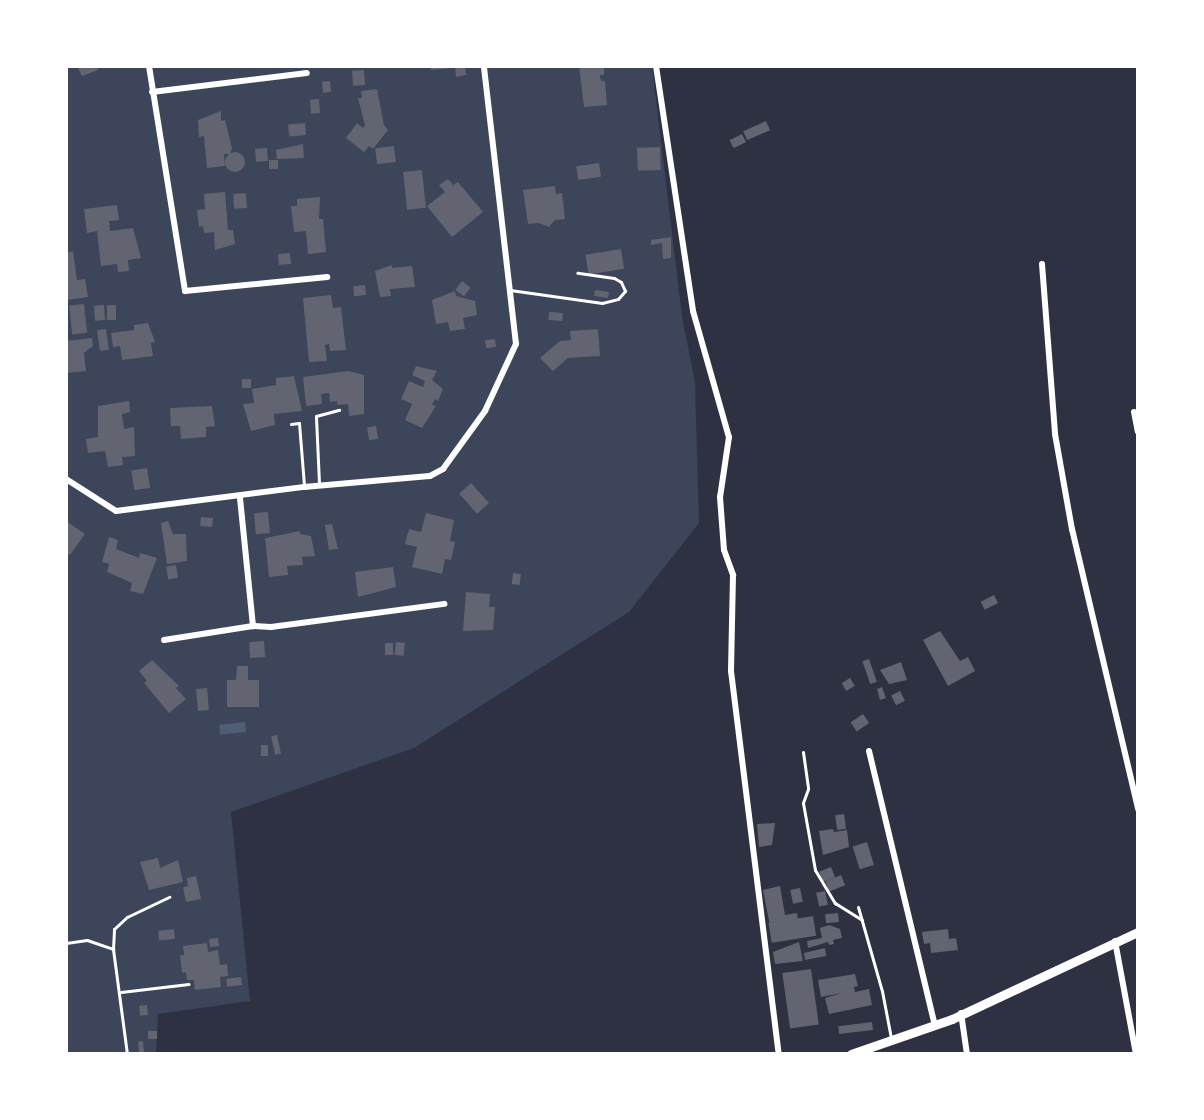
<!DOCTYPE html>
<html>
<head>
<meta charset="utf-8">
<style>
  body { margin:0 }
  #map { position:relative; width:1204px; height:1120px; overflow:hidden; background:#2d3142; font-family:Rubik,sans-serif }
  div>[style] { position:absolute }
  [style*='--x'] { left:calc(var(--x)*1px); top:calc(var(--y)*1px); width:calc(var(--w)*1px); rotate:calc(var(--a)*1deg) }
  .green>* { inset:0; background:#3c4559 }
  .water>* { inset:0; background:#4f5d75; transform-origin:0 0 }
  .building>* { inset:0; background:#626471; transform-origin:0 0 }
  .round { border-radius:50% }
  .service>* { height:3px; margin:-1.5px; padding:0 1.5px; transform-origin:1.5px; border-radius:1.5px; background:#fff }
  .minor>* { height:6px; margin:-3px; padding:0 3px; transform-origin:3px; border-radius:3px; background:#fff }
  .primary>* { height:9px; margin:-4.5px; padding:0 4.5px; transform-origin:4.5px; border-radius:4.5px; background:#fff }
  span { translate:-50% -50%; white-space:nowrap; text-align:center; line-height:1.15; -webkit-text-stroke:7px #fff; paint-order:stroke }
  .frame { position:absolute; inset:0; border:68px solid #fff; pointer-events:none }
</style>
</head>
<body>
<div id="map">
  <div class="green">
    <i style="clip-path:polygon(66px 66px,652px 66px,682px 316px,695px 383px,699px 523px,629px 612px,414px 748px,231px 812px,250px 1001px,158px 1014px,156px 1054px,66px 1054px)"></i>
  </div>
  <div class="water">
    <i style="left:245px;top:722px;width:10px;height:26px;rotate:84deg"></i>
  </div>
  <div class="building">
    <i style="clip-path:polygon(77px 66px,98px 66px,98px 70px,82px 76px)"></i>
    <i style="clip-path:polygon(431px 66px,452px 66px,452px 68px,431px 70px)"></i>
    <i style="clip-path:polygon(455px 66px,465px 66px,466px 75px,456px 77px)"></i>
    <i style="clip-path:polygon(579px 66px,604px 66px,604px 75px,600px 75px,601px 81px,605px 81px,607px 105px,584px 107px)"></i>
    <i style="left:364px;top:70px;width:15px;height:12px;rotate:86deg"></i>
    <i style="left:330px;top:81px;width:11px;height:8px;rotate:85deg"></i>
    <i style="clip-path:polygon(377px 89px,384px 125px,388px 130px,373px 149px,369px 146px,364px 152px,346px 138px,357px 123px,363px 128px,365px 125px,358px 98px,362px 98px,361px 91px)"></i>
    <i style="left:319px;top:99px;width:14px;height:9px;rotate:86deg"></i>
    <i style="clip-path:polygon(221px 111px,221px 121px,225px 120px,232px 148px,230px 154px,224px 154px,225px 166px,207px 168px,204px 136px,199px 137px,198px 120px)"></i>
    <i style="left:766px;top:121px;width:10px;height:25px;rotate:66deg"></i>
    <i style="left:305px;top:123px;width:12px;height:17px;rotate:85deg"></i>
    <i style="left:742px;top:134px;width:9px;height:14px;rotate:63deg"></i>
    <i style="clip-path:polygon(303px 144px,304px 158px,277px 159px,276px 150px)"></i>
    <i style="left:394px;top:146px;width:16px;height:19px;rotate:83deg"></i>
    <i style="left:660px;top:147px;width:23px;height:23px;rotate:88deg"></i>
    <i style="left:267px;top:148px;width:13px;height:12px;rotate:86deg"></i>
    <i class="round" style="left:225px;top:152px;width:20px;height:20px"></i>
    <i style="left:269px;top:160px;width:9px;height:9px"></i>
    <i style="left:599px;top:163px;width:14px;height:23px;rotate:82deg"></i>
    <i style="left:422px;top:170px;width:38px;height:19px;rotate:84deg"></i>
    <i style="clip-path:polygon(448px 179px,453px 185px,458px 182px,483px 212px,452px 237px,427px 206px,445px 192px,439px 185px)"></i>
    <i style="clip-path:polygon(555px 186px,556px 194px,562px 193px,565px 219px,555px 220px,549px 227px,539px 223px,528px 224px,523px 190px)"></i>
    <i style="clip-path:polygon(225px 192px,228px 230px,233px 230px,235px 244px,215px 250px,214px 232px,204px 233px,203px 226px,199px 227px,197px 210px,205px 209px,204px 194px)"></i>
    <i style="left:246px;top:193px;width:15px;height:13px;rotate:86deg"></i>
    <i style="clip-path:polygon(320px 197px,319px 219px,323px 219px,326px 252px,308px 254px,306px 231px,294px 232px,291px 206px,297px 206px,297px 199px)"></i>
    <i style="clip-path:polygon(117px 205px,119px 220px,109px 221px,110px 231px,133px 228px,141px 258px,128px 260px,129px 271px,118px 272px,117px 264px,101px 266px,97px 231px,87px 233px,84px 209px)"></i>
    <i style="clip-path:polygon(671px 237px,671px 258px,663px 259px,662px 243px,651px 245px,651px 240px)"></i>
    <i style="left:621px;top:249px;width:20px;height:36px;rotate:81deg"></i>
    <i style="clip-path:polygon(73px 251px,77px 280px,85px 279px,88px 297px,66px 300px,66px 253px)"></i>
    <i style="left:290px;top:253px;width:11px;height:12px;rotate:85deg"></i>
    <i style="clip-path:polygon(392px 265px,392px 268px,412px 266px,415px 287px,390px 289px,391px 296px,380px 297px,375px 271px)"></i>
    <i style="left:462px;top:281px;width:11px;height:11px;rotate:38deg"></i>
    <i style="left:365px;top:285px;width:10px;height:12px;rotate:84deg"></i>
    <i style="left:595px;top:290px;width:14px;height:6px;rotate:8deg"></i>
    <i style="clip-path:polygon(455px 291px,456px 296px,475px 301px,477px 315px,463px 318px,465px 329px,450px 331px,448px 322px,436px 324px,432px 300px)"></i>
    <i style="clip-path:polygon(331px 295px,333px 308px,341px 307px,346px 350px,330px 351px,329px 344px,325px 345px,327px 361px,309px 362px,303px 298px)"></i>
    <i style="left:84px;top:304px;width:29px;height:15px;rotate:84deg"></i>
    <i style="left:104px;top:305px;width:15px;height:10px;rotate:86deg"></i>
    <i style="left:107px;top:305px;width:9px;height:15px"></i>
    <i style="left:549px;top:312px;width:14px;height:8px;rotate:4deg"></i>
    <i style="clip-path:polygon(148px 323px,155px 342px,151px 343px,153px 356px,122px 360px,120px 346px,113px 347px,111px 333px,134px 330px,134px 325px)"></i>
    <i style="left:106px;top:329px;width:21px;height:9px;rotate:82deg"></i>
    <i style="clip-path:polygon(598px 329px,600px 356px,568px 358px,553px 371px,540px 358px,560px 341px,571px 340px,570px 331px)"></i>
    <i style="clip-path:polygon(92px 338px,93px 346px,84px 353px,86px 371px,66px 373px,66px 341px)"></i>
    <i style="left:495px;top:339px;width:8px;height:10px;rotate:83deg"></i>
    <i style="clip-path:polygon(416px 366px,437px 371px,432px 380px,443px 389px,438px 401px,435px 399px,432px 405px,436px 406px,422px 428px,405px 420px,412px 404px,401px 399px,409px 381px,423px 387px,425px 381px,412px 375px)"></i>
    <i style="clip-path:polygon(348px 371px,364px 375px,364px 414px,349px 416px,348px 404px,337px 405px,337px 401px,330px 402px,329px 393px,321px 394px,322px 404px,306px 406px,303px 377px)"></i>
    <i style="clip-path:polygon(294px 376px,302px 411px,274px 414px,275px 425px,251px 431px,243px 404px,254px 403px,252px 389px,276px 385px,276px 378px)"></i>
    <i style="left:242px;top:379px;width:9px;height:9px"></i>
    <i style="clip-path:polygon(129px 401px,130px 412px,122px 414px,124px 429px,134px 427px,135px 456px,122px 457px,123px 465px,108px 467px,105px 451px,88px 453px,86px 439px,98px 437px,98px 406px)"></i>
    <i style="clip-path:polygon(212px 406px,215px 426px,206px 427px,206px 437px,181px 439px,180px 426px,171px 426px,170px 408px)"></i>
    <i style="left:376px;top:426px;width:13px;height:9px;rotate:81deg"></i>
    <i style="left:147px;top:468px;width:20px;height:16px;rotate:81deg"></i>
    <i style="left:471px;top:483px;width:27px;height:16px;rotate:48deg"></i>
    <i style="left:268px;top:512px;width:21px;height:14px;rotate:85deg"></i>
    <i style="clip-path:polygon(426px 513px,454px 520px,450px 541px,455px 542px,451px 560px,445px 559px,442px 574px,412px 567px,417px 547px,405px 544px,409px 529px,421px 532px)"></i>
    <i style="left:201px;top:517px;width:12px;height:9px;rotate:5deg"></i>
    <i style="clip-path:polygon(66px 521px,85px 534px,70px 555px,66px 553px)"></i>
    <i style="clip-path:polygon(168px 521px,173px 534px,186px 534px,187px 561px,167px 564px,161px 523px)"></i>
    <i style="clip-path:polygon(332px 524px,338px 549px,329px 550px,325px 525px)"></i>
    <i style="clip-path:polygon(300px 531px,300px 534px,311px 536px,315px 556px,302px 557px,303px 565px,287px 566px,288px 575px,269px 577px,265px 538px)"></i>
    <i style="clip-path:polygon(109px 537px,118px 540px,116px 549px,139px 558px,140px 553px,157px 558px,143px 594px,130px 591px,132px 583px,107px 572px,109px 564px,102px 562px)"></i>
    <i style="left:176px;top:565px;width:13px;height:10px;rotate:81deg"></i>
    <i style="clip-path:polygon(393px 567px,396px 587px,358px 597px,355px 572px)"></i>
    <i style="left:513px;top:573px;width:8px;height:11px;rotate:7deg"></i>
    <i style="clip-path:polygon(466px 592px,490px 594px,489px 607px,495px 607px,493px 630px,463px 631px)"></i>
    <i style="left:994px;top:595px;width:9px;height:15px;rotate:63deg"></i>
    <i style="clip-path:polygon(940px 631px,960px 661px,968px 657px,975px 671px,948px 686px,923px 640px)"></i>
    <i style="left:264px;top:641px;width:16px;height:15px;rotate:86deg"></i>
    <i style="left:396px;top:642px;width:9px;height:13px;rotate:6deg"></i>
    <i style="left:385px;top:643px;width:8px;height:12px"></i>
    <i style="left:869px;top:659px;width:24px;height:7px;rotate:71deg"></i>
    <i style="clip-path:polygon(152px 660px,179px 686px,176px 688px,186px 699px,169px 713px,144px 683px,147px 681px,139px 671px)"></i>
    <i style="clip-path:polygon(901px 662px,907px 680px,889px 684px,880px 670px)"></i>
    <i style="clip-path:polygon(237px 666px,248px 666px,248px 680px,259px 680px,259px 707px,227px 707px,227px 680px,236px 680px)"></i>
    <i style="left:850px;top:678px;width:9px;height:10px;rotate:58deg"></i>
    <i style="clip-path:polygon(882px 687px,886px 698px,880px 700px,877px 689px)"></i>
    <i style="left:207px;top:688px;width:22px;height:11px;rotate:85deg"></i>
    <i style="left:900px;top:691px;width:11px;height:10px;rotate:63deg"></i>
    <i style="left:863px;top:714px;width:11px;height:15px;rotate:56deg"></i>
    <i style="left:277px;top:735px;width:19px;height:6px;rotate:78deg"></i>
    <i style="left:261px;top:745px;width:7px;height:11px"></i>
    <i style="left:844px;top:814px;width:15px;height:9px;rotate:82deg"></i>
    <i style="clip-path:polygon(775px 823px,772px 845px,759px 847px,757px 824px)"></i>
    <i style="clip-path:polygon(833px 829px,834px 832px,847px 830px,849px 847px,823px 855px,819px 831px)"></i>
    <i style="left:867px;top:842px;width:24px;height:15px;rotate:73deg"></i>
    <i style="clip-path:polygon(158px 858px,160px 868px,178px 860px,183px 882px,149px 890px,140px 862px)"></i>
    <i style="left:831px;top:867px;width:11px;height:13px;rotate:68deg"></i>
    <i style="left:841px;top:875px;width:11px;height:17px;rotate:68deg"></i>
    <i style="clip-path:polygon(196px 876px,201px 899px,186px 902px,183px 887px,188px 886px,187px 878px)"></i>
    <i style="clip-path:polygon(780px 886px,785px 915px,797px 913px,798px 921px,770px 926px,763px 890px)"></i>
    <i style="left:800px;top:888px;width:14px;height:10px;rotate:78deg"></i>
    <i style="left:825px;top:891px;width:14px;height:9px;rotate:78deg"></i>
    <i style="left:838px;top:913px;width:9px;height:13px;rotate:84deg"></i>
    <i style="left:813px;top:916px;width:20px;height:45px;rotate:81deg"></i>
    <i style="clip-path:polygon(829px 925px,840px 929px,842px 938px,833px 940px,834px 944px,829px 945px,828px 942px,808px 948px,807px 941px,822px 938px,820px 928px)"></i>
    <i style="left:174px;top:929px;width:10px;height:16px;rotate:84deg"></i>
    <i style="clip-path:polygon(948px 929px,949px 939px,956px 938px,958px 950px,931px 953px,930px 943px,924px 944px,922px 932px)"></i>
    <i style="left:218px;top:938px;width:8px;height:9px;rotate:83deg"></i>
    <i style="clip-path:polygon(799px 942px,803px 961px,775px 964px,773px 952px)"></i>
    <i style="clip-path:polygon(207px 943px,208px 952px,218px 950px,220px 965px,227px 964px,228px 976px,220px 977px,221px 987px,195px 990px,194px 980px,187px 980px,186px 972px,182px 973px,180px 955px,184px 955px,183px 946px)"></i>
    <i style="clip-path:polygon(825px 948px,826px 956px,805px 960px,804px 953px)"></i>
    <i style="left:811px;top:969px;width:56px;height:29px;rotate:82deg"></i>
    <i style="clip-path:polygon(855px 974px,858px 986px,854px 987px,855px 992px,869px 989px,872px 1005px,829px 1014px,825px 998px,842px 993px,821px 997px,818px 980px)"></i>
    <i style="left:241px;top:977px;width:8px;height:15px;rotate:83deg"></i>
    <i style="left:147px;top:1005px;width:10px;height:8px;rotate:84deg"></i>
    <i style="left:872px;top:1022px;width:8px;height:34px;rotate:83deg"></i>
    <i style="left:157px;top:1031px;width:8px;height:9px;rotate:90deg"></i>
    <i style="left:143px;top:1041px;width:12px;height:5px;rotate:85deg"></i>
  </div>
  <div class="service">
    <i style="--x:510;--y:290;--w:93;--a:8"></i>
    <i style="--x:602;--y:303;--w:16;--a:-14"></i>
    <i style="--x:618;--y:299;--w:11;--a:-49"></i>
    <i style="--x:625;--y:291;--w:10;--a:-114"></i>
    <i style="--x:621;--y:282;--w:8;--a:-150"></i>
    <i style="--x:614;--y:278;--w:37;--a:-172"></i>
    <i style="--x:291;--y:424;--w:8;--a:-7"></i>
    <i style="--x:299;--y:423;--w:62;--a:85.4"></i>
    <i style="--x:319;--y:483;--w:67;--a:-92.6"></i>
    <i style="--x:316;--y:416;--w:24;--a:-15"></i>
    <i style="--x:803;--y:752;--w:37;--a:82"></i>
    <i style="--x:808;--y:789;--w:15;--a:110"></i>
    <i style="--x:803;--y:803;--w:68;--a:79.8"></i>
    <i style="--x:815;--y:870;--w:39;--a:59"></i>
    <i style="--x:835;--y:903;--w:32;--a:32"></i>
    <i style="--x:858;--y:907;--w:87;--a:74.1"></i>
    <i style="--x:882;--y:991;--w:48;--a:79.2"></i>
    <i style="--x:66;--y:943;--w:21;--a:-8"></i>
    <i style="--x:87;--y:940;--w:28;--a:19"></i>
    <i style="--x:121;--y:992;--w:68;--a:-6.7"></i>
    <i style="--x:127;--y:1054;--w:106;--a:-97.6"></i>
    <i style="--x:113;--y:949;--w:20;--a:-87"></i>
    <i style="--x:114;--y:929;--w:18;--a:-43"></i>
    <i style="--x:127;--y:917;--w:47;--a:-25.5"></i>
  </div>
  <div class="minor">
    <i style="--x:149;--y:66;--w:228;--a:80.9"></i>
    <i style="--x:185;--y:291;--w:143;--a:-5.6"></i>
    <i style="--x:656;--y:66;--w:248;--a:81.4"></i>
    <i style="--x:693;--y:311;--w:131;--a:74.1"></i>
    <i style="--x:729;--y:437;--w:61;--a:98.5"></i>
    <i style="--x:720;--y:497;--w:53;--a:85.7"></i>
    <i style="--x:724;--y:550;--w:27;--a:70"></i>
    <i style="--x:733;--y:575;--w:96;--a:91.2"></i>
    <i style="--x:731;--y:671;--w:386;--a:82.9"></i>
    <i style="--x:152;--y:92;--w:156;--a:-7"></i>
    <i style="--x:1042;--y:264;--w:170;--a:85.6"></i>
    <i style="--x:1055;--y:434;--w:97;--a:79.9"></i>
    <i style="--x:1072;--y:529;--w:288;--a:76.7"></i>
    <i style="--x:1134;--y:412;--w:20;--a:79"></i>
    <i style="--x:66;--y:479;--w:59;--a:32.6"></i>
    <i style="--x:116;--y:511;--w:190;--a:-7.3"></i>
    <i style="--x:304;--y:487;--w:126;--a:-5"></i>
    <i style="--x:430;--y:476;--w:15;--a:-28"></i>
    <i style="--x:443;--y:469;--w:72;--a:-54.1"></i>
    <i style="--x:485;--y:411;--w:74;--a:-65.2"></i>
    <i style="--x:516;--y:344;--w:280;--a:-96.6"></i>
    <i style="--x:240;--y:498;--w:129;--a:84.2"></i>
    <i style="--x:253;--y:626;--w:18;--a:3"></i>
    <i style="--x:271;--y:627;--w:175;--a:-7.6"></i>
    <i style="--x:164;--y:640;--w:90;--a:-8.9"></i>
    <i style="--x:869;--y:751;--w:283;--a:76.5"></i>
    <i style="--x:1115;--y:941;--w:115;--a:79.5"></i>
    <i style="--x:961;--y:1013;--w:41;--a:81.7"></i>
  </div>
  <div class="primary">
    <i style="--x:851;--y:1054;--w:107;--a:-19.1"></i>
    <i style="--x:952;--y:1019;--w:205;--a:-25.1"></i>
  </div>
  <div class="frame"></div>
</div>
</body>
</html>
